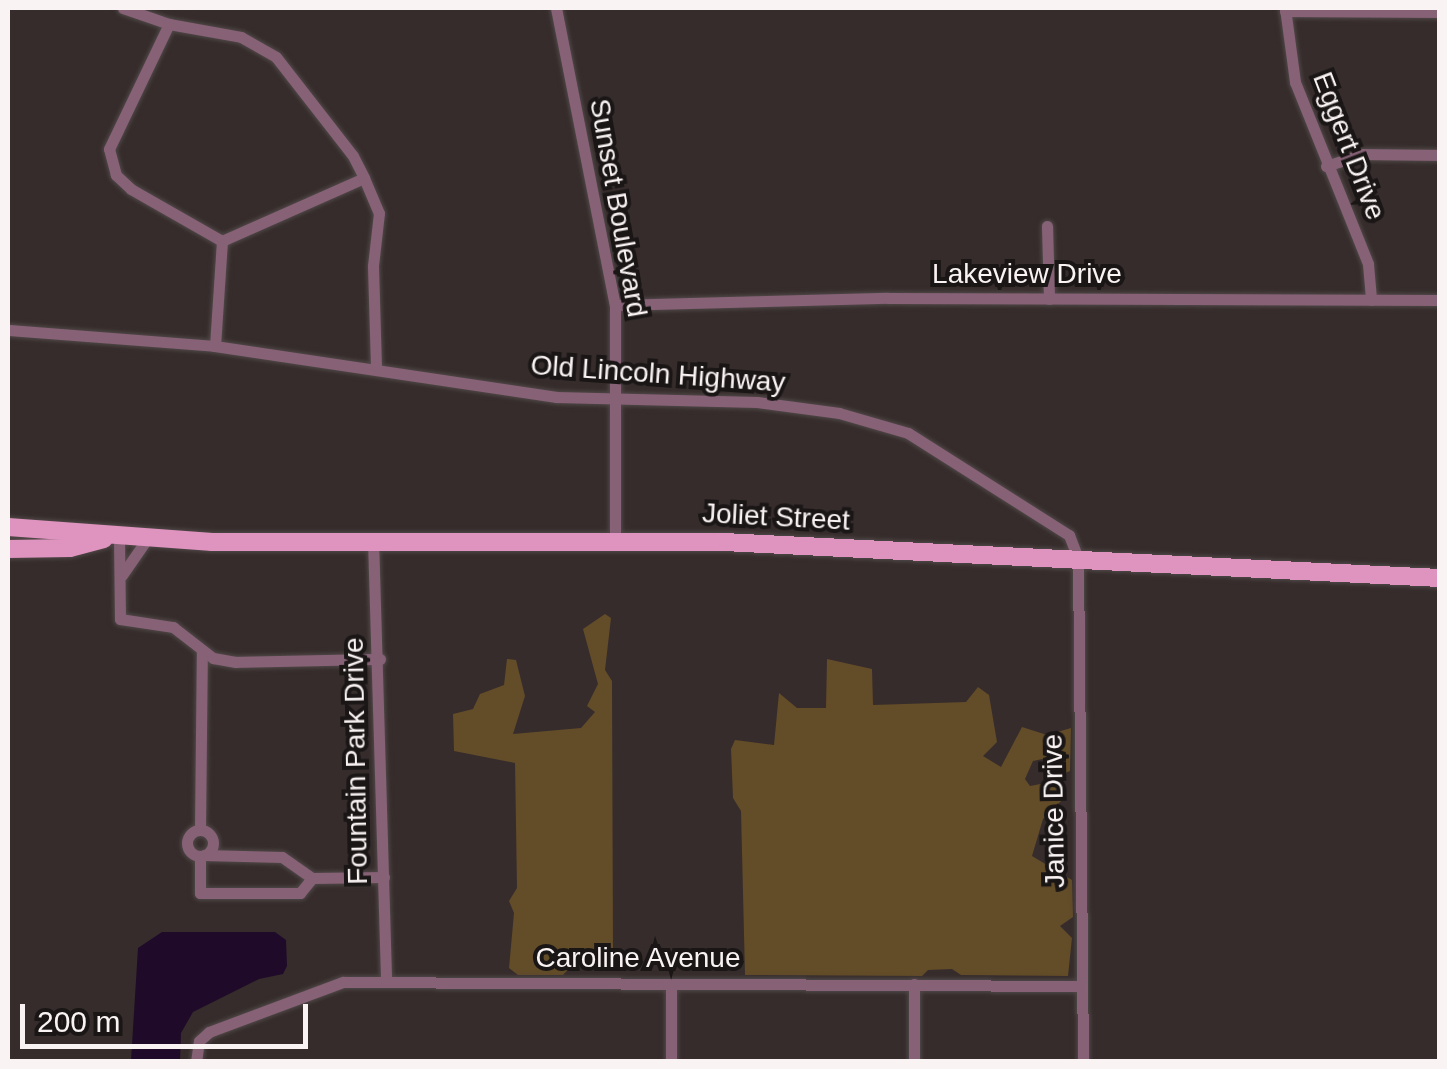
<!DOCTYPE html>
<html>
<head>
<meta charset="utf-8">
<style>
  body { margin:0 }
  #map { position:relative; width:1447px; height:1069px; overflow:hidden; background:#362c2c; font-family:Helvetica,sans-serif }
  div>[style] { position:absolute }
  [style*='--x'] { left:calc(var(--x)*1px); top:calc(var(--y)*1px); width:calc(var(--w)*1px); rotate:calc(var(--a)*1deg) }
  .green>* { inset:0; background:#634c28 }
  .water>* { inset:0; background:#1f0a29 }
  .roads { filter:drop-shadow(0 0 2px #514848) drop-shadow(0 0 2px #514848) }
  .street>* { height:11px; margin:-5.5px; padding:0 5.5px; transform-origin:5.5px; border-radius:5.5px; background:#876277 }
  .street>.ring { margin:-5.5px; padding:0; box-sizing:content-box; background:none; border:11px solid #876277; border-radius:50% }
  .primary>* { height:18px; margin:-9px; padding:0 9px; transform-origin:9px; border-radius:9px; background:#df94bf }
  span { translate:-50% -50%; white-space:nowrap; text-align:center; line-height:1.15; -webkit-text-stroke:8px #1a1616; paint-order:stroke }
  .street-label { font-size:28px; color:#faf3f3 }
  .frame { position:absolute; inset:0; border:10px solid #faf3f3; pointer-events:none }
  .scale { position:absolute; left:20px; top:1004px; width:288px; height:45px; box-sizing:border-box; border:5px solid #faf3f3; border-top:0; padding-left:12px; font-size:30px; line-height:35px; white-space:nowrap; color:#faf3f3; -webkit-text-stroke:8px #1a1616; paint-order:stroke }
</style>
</head>
<body>
<div id="map">
  <div class="green">
    <i style="clip-path:polygon(605px 614px,611px 618px,605px 670px,612px 681px,613px 951px,631px 965px,623px 971px,583px 969px,574px 963px,563px 975px,518px 975px,509px 968px,514px 913px,509px 901px,517px 888px,515px 763px,454px 751px,453px 714px,473px 709px,480px 694px,504px 685px,507px 659px,516px 660px,525px 696px,513px 734px,581px 728px,595px 712px,587px 706px,598px 684px,583px 629px)"></i>
    <i style="clip-path:polygon(827px 659px,872px 669px,873px 705px,966px 702px,978px 687px,989px 695px,997px 742px,983px 756px,1001px 767px,1022px 727px,1047px 735px,1071px 728px,1070px 771px,1063px 774px,1058px 761px,1047px 758px,1033px 761px,1025px 779px,1030px 786px,1056px 781px,1060px 788px,1061px 801px,1043px 819px,1032px 856px,1072px 880px,1073px 917px,1060px 926px,1072px 938px,1068px 976px,961px 975px,952px 969px,928px 970px,922px 976px,745px 975px,741px 811px,733px 798px,731px 749px,735px 740px,774px 745px,779px 693px,797px 708px,826px 708px)"></i>
  </div>
  <div class="water">
    <i style="clip-path:polygon(162px 932px,275px 932px,286px 940px,287px 966px,283px 974px,259px 979px,193px 1012px,181px 1033px,180px 1061px,131px 1061px,138px 948px)"></i>
  </div>
  <div class="roads">
    <div class="street">
      <i style="--x:123;--y:8;--w:49;--a:19.2"></i>
      <i style="--x:556;--y:8;--w:303;--a:78.8"></i>
      <i style="--x:615;--y:305;--w:233;--a:90"></i>
      <i style="--x:1285;--y:8;--w:75;--a:82.3"></i>
      <i style="--x:1295;--y:82;--w:196;--a:68.1"></i>
      <i style="--x:1368;--y:264;--w:36;--a:85"></i>
      <i style="--x:1285;--y:11;--w:155;--a:0.4"></i>
      <i style="--x:1326;--y:166;--w:38;--a:-18"></i>
      <i style="--x:1362;--y:154;--w:78;--a:0.7"></i>
      <i style="--x:364;--y:178;--w:155;--a:156.1"></i>
      <i style="--x:222;--y:241;--w:105;--a:-150.3"></i>
      <i style="--x:131;--y:189;--w:21;--a:-137"></i>
      <i style="--x:116;--y:175;--w:27;--a:-105"></i>
      <i style="--x:109;--y:149;--w:139;--a:-64.4"></i>
      <i style="--x:169;--y:24;--w:73;--a:10.2"></i>
      <i style="--x:241;--y:37;--w:40;--a:29.7"></i>
      <i style="--x:276;--y:57;--w:125;--a:52.1"></i>
      <i style="--x:353;--y:156;--w:25;--a:63"></i>
      <i style="--x:364;--y:178;--w:38;--a:67"></i>
      <i style="--x:379;--y:213;--w:53;--a:96.5"></i>
      <i style="--x:373;--y:266;--w:101;--a:88.3"></i>
      <i style="--x:1047;--y:226;--w:73;--a:88.4"></i>
      <i style="--x:615;--y:305;--w:273;--a:-1.5"></i>
      <i style="--x:888;--y:298;--w:552;--a:0.21"></i>
      <i style="--x:8;--y:330;--w:208;--a:4.4"></i>
      <i style="--x:215;--y:346;--w:345;--a:8.5"></i>
      <i style="--x:556;--y:397;--w:201;--a:1.4"></i>
      <i style="--x:757;--y:402;--w:83;--a:7.6"></i>
      <i style="--x:839;--y:413;--w:72;--a:16.2"></i>
      <i style="--x:908;--y:433;--w:191;--a:32.4"></i>
      <i style="--x:1069;--y:535;--w:26;--a:69"></i>
      <i style="--x:1078;--y:559;--w:503;--a:89.43"></i>
      <i style="--x:215;--y:346;--w:105;--a:-86.2"></i>
      <i style="--x:119;--y:538;--w:81;--a:89.3"></i>
      <i style="--x:120;--y:619;--w:54;--a:8.6"></i>
      <i style="--x:173;--y:627;--w:51;--a:37.8"></i>
      <i style="--x:213;--y:658;--w:23;--a:10"></i>
      <i style="--x:236;--y:662;--w:144;--a:-1.2"></i>
      <i style="--x:373;--y:539;--w:442;--a:88.3"></i>
      <i style="--x:122;--y:575;--w:44;--a:-55.2"></i>
      <i style="--x:200;--y:830;--w:180;--a:-89.4"></i>
      <i class="ring" style="left:187px;top:830px;width:15px;height:15px"></i>
      <i style="--x:204;--y:855;--w:78;--a:1.5"></i>
      <i style="--x:282;--y:857;--w:37;--a:35"></i>
      <i style="--x:200;--y:856;--w:37;--a:90"></i>
      <i style="--x:200;--y:893;--w:100;--a:0"></i>
      <i style="--x:300;--y:893;--w:19;--a:-51"></i>
      <i style="--x:312;--y:878;--w:72;--a:-0.8"></i>
      <i style="--x:914;--y:984;--w:78;--a:90"></i>
      <i style="--x:196;--y:1062;--w:21;--a:-82"></i>
      <i style="--x:199;--y:1041;--w:13;--a:-42"></i>
      <i style="--x:209;--y:1032;--w:143;--a:-20.5"></i>
      <i style="--x:343;--y:982;--w:738;--a:0.31"></i>
      <i style="--x:671;--y:1062;--w:78;--a:-90"></i>
    </div>
    <div class="primary">
      <i style="--x:8;--y:527;--w:205;--a:4.2"></i>
      <i style="--x:212;--y:542;--w:512;--a:0"></i>
      <i style="--x:724;--y:542;--w:717;--a:2.88"></i>
      <i style="--x:8;--y:549;--w:62;--a:-0.9"></i>
      <i style="--x:70;--y:548;--w:35;--a:-15"></i>
    </div>
  </div>
  <div class="street-label">
    <span style="left:1349px;top:146px;rotate:69deg">Eggert Drive</span>
    <span style="left:618px;top:208px;rotate:80deg">Sunset Boulevard</span>
    <span style="left:1027px;top:274px">Lakeview Drive</span>
    <span style="left:658px;top:374px;rotate:4deg">Old Lincoln Highway</span>
    <span style="left:776px;top:517px;rotate:3deg">Joliet Street</span>
    <span style="left:356px;top:761px;rotate:-91deg">Fountain Park Drive</span>
    <span style="left:1054px;top:811px;rotate:-91deg">Janice Drive</span>
    <span style="left:638px;top:958px">Caroline Avenue</span>
  </div>
  <div class="frame"></div>
  <div class="scale">200 m</div>
</div>
</body>
</html>
